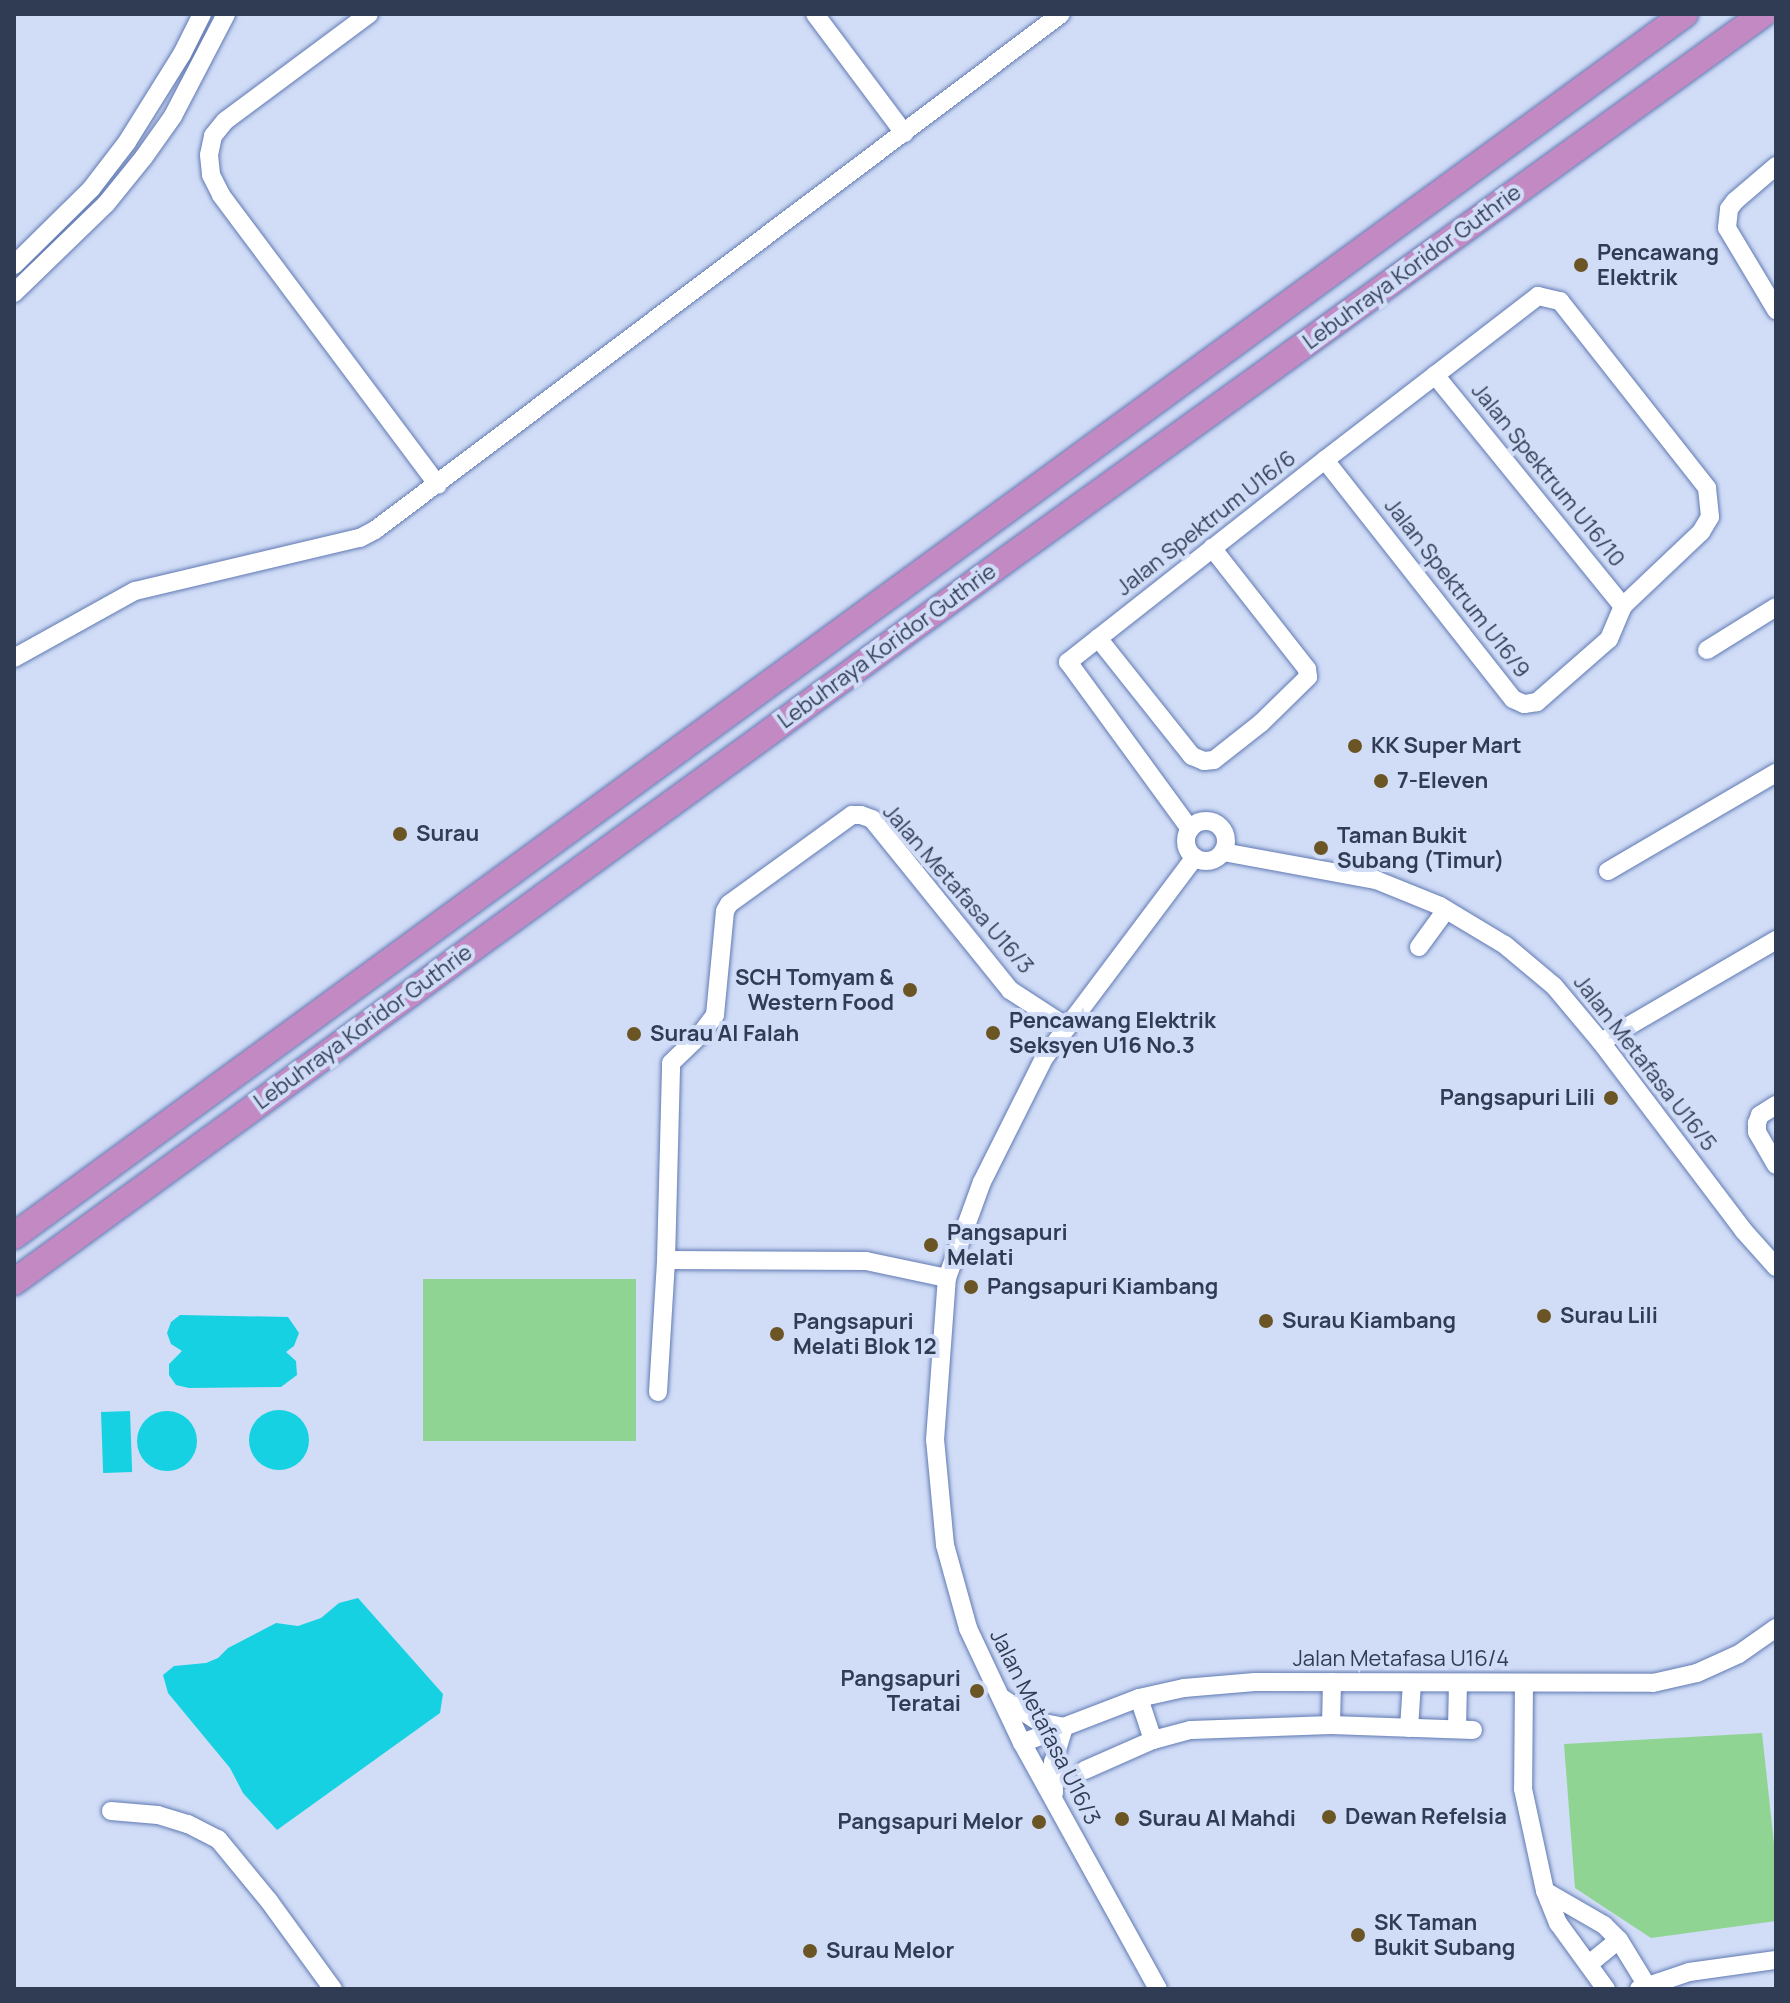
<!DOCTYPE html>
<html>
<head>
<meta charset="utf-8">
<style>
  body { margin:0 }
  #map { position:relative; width:1790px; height:2003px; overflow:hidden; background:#d1ddf7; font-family:Manrope,sans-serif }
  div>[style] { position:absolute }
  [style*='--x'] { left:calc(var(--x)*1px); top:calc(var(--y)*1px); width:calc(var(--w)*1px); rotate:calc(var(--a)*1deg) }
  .green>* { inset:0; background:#8fd492; transform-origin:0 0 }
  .water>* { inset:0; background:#16d1e2; transform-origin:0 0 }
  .round { border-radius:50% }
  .roads { filter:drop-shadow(0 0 2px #617ab3) drop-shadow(0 0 2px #617ab3) }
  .minor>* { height:18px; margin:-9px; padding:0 9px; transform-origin:9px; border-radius:9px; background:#fff }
  .minor>.ring { margin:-9px; padding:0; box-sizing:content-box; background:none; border:18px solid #fff; border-radius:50% }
  .highway>* { height:26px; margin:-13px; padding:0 13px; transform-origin:13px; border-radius:13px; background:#c289c3 }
  .dots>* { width:22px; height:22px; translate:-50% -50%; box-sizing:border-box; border:4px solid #d1ddf7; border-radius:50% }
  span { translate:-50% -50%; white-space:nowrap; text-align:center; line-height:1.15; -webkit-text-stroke:8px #d1ddf7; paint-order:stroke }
  .poi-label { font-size:22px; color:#303b54; font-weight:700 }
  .left { translate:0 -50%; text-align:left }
  .right { translate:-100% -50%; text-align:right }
  .street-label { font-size:22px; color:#303b54 }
  .frame { position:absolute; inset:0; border:16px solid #303b54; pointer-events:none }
</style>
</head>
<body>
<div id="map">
  <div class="green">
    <i style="left:636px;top:1279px;width:162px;height:213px;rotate:90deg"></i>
    <i style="clip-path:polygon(1762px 1733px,1776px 1862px,1776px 1921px,1651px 1938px,1575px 1888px,1564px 1744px)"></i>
  </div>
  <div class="water">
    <i style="clip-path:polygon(180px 1315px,288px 1317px,299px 1333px,294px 1346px,286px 1352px,296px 1361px,297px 1375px,281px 1387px,189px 1388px,176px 1385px,169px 1375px,169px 1364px,182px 1351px,171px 1344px,167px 1333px,171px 1322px)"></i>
    <i class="round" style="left:249px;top:1410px;width:60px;height:60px"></i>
    <i style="left:130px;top:1411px;width:61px;height:29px;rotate:88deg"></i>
    <i class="round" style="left:137px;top:1411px;width:60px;height:60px"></i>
    <i style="clip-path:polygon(358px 1598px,443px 1694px,440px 1713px,277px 1830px,243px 1793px,230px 1768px,168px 1693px,163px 1675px,174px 1666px,206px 1663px,218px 1658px,228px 1648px,276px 1623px,298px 1626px,321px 1618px,339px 1603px)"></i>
  </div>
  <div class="roads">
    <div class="minor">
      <i style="--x:369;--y:14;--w:179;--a:143.4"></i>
      <i style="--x:225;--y:121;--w:19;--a:129"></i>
      <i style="--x:213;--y:136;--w:19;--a:102"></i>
      <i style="--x:209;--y:155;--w:20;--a:84"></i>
      <i style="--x:211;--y:175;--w:22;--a:63"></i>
      <i style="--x:221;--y:195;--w:362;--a:53.2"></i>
      <i style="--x:815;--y:14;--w:149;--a:53.2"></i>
      <i style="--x:1776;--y:166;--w:54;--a:139.5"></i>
      <i style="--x:1735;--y:201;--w:10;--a:127"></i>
      <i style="--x:1729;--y:209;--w:19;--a:96"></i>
      <i style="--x:1727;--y:228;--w:96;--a:59.1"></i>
      <i style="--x:14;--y:265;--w:108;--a:-44.6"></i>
      <i style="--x:91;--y:189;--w:59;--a:-52.5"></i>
      <i style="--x:127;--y:142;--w:104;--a:-58"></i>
      <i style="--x:182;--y:54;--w:45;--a:-63.4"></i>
      <i style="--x:14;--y:293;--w:128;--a:-44.1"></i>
      <i style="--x:106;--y:204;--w:60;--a:-51"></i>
      <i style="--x:144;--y:157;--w:50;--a:-54.7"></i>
      <i style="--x:173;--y:116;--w:115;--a:-62.5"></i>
      <i style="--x:1435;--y:375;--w:298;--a:50.9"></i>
      <i style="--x:1098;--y:638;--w:151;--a:51.5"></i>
      <i style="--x:1192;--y:756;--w:13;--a:23"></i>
      <i style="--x:1204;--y:761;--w:10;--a:-6"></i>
      <i style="--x:1214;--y:760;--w:60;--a:-38.2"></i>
      <i style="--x:1261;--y:723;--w:66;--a:-44.4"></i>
      <i style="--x:1308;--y:677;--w:8;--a:-97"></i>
      <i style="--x:1307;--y:669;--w:154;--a:-128.1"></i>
      <i style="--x:1707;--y:650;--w:81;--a:-31.9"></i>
      <i style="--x:14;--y:658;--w:138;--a:-29"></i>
      <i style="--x:135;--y:591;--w:231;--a:-13.3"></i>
      <i style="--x:360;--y:538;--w:17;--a:-28"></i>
      <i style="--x:375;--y:530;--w:858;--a:-36.95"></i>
      <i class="ring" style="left:1186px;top:821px;width:22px;height:22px"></i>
      <i style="--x:1190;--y:829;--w:207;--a:-126.1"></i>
      <i style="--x:1068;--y:662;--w:327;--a:-38.2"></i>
      <i style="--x:1325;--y:460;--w:269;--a:-37.6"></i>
      <i style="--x:1538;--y:296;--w:23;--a:13"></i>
      <i style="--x:1560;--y:301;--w:238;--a:51.8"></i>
      <i style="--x:1707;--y:488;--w:29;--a:84"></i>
      <i style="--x:1710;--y:517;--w:17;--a:121"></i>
      <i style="--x:1701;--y:532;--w:108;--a:136.5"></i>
      <i style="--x:1623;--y:606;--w:36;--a:113"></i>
      <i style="--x:1609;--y:639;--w:96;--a:138.8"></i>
      <i style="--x:1537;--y:702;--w:13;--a:171"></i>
      <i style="--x:1524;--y:704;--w:12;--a:-156"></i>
      <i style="--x:1513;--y:699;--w:304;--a:-128.2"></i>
      <i style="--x:1223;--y:852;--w:156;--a:10.4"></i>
      <i style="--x:1376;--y:880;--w:69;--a:22.1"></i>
      <i style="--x:1440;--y:906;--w:76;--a:31"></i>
      <i style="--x:1505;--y:945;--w:64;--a:39.9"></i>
      <i style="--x:1554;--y:986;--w:73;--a:50"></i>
      <i style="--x:1601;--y:1042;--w:236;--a:52.9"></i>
      <i style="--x:1743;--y:1230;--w:50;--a:48.3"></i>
      <i style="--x:1608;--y:871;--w:194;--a:-30.3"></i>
      <i style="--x:1419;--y:947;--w:46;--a:-53.9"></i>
      <i style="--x:1601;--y:1042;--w:203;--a:-30.2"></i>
      <i style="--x:1776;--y:1105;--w:19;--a:148"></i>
      <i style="--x:1760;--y:1115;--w:9;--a:111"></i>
      <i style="--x:1757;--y:1123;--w:9;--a:90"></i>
      <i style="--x:1757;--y:1132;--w:38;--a:60"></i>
      <i style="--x:666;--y:1260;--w:200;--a:0.3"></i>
      <i style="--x:866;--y:1261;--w:83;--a:11.9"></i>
      <i style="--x:658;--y:1392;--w:132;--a:-86.5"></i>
      <i style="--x:666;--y:1260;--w:197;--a:-88.5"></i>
      <i style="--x:671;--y:1063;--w:40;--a:-44"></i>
      <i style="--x:700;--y:1035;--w:25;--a:-53"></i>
      <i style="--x:715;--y:1015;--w:104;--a:-84.5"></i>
      <i style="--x:725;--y:911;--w:8;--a:-60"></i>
      <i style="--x:729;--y:904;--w:152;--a:-35.9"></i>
      <i style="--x:852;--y:815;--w:9;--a:0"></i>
      <i style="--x:861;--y:815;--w:12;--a:20"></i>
      <i style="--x:872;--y:819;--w:220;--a:51.1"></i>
      <i style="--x:1010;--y:990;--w:68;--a:33"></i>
      <i style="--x:1524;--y:1683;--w:106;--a:90.5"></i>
      <i style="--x:1523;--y:1789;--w:104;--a:77.8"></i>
      <i style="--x:1545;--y:1891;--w:35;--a:68"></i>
      <i style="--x:1558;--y:1923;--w:82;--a:54"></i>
      <i style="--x:1002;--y:1698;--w:44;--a:33"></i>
      <i style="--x:1039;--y:1722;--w:25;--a:11"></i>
      <i style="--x:1064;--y:1727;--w:37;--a:107"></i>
      <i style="--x:1053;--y:1762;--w:31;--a:88"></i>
      <i style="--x:1139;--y:1698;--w:44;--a:71.6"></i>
      <i style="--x:1331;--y:1725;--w:43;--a:-88.7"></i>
      <i style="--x:1409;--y:1728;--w:45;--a:-86.2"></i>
      <i style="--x:1457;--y:1729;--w:46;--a:-88.8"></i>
      <i style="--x:1022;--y:1743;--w:125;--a:-21"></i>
      <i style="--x:1139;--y:1698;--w:46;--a:-12.5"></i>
      <i style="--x:1184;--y:1688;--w:71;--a:-4.8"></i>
      <i style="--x:1255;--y:1682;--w:398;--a:0.1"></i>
      <i style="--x:1653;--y:1683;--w:45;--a:-12.8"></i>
      <i style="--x:1697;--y:1673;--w:46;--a:-24.3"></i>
      <i style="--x:1739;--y:1654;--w:45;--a:-35.1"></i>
      <i style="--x:1085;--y:1770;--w:74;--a:-23.8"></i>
      <i style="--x:1153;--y:1740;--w:39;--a:-15"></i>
      <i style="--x:1191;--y:1730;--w:140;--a:-2"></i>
      <i style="--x:1331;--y:1725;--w:142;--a:2"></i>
      <i style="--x:111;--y:1811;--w:47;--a:4.9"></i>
      <i style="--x:158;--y:1815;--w:31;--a:17"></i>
      <i style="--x:188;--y:1824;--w:34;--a:27"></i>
      <i style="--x:218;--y:1839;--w:80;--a:50.6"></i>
      <i style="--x:269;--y:1901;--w:109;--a:54"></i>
      <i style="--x:1545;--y:1891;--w:68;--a:30"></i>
      <i style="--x:1604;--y:1925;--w:21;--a:45"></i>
      <i style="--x:1619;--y:1940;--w:57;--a:58.5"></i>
      <i style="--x:1589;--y:1964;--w:38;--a:-39"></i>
      <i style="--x:1158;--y:1989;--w:281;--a:-118.9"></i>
      <i style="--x:1022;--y:1743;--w:127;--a:-115.2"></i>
      <i style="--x:968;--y:1628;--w:86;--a:-105.5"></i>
      <i style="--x:945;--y:1545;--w:105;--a:-95.4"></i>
      <i style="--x:935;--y:1440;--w:162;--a:-85.8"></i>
      <i style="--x:947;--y:1278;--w:102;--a:-70"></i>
      <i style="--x:982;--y:1182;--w:139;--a:-63.4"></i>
      <i style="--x:1044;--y:1058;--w:251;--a:-53.1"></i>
      <i style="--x:1639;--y:1989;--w:53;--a:-18.8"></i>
      <i style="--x:1689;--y:1972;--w:88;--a:-7.9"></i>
    </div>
    <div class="highway">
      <i style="--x:14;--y:1236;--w:2070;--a:-36.18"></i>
      <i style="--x:14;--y:1282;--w:1223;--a:-36.05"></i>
      <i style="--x:1003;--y:562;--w:937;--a:-35.79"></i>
    </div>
  </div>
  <div class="dots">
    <i style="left:1581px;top:265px;background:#6b5525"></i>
    <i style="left:1355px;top:746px;background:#6b5525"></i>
    <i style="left:1381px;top:781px;background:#6b5525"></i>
    <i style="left:400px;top:834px;background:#6b5525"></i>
    <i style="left:1321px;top:848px;background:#6b5525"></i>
    <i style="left:910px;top:990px;background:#6b5525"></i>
    <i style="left:993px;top:1033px;background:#6b5525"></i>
    <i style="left:634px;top:1034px;background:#6b5525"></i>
    <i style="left:1611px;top:1098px;background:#6b5525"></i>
    <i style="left:931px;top:1245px;background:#6b5525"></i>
    <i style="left:971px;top:1287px;background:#6b5525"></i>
    <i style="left:1544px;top:1316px;background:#6b5525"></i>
    <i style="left:1266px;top:1321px;background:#6b5525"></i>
    <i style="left:777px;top:1334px;background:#6b5525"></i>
    <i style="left:977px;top:1691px;background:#6b5525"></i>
    <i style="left:1329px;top:1817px;background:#6b5525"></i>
    <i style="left:1122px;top:1819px;background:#6b5525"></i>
    <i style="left:1039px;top:1822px;background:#6b5525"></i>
    <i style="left:1358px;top:1935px;background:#6b5525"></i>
    <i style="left:810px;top:1951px;background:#6b5525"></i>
  </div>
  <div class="poi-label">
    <span class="left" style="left:1597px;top:265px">Pencawang<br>Elektrik</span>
    <span class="left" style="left:1371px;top:746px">KK Super Mart</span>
    <span class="left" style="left:1397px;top:781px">7-Eleven</span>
    <span class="left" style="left:416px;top:834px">Surau</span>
    <span class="left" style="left:1337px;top:848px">Taman Bukit<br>Subang (Timur)</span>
    <span class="right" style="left:894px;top:990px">SCH Tomyam &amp;<br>Western Food</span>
    <span class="left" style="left:1009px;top:1033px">Pencawang Elektrik<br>Seksyen U16 No.3</span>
    <span class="left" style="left:650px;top:1034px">Surau Al Falah</span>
    <span class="right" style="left:1595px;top:1098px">Pangsapuri Lili</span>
    <span class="left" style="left:947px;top:1245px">Pangsapuri<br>Melati</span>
    <span class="left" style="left:987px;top:1287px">Pangsapuri Kiambang</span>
    <span class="left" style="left:1560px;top:1316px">Surau Lili</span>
    <span class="left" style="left:793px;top:1334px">Pangsapuri<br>Melati Blok 12</span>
    <span class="left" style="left:1282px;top:1321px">Surau Kiambang</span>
    <span class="right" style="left:961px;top:1691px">Pangsapuri<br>Teratai</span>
    <span class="left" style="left:1345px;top:1817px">Dewan Refelsia</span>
    <span class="left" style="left:1138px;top:1819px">Surau Al Mahdi</span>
    <span class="right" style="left:1023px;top:1822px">Pangsapuri Melor</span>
    <span class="left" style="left:1374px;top:1935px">SK Taman<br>Bukit Subang</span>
    <span class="left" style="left:826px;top:1951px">Surau Melor</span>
  </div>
  <div class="street-label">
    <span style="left:1412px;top:267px;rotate:-36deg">Lebuhraya Koridor Guthrie</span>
    <span style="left:1548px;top:475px;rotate:51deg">Jalan Spektrum U16/10</span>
    <span style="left:1206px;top:523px;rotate:-38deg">Jalan Spektrum U16/6</span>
    <span style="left:1457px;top:588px;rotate:52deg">Jalan Spektrum U16/9</span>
    <span style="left:887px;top:646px;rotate:-36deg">Lebuhraya Koridor Guthrie</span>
    <span style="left:958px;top:889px;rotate:49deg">Jalan Metafasa U16/3</span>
    <span style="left:363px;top:1027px;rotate:-36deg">Lebuhraya Koridor Guthrie</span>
    <span style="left:1645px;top:1063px;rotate:52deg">Jalan Metafasa U16/5</span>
    <span style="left:1401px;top:1659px">Jalan Metafasa U16/4</span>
    <span style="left:1045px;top:1727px;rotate:63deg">Jalan Metafasa U16/3</span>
  </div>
  <div class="frame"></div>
</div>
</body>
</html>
